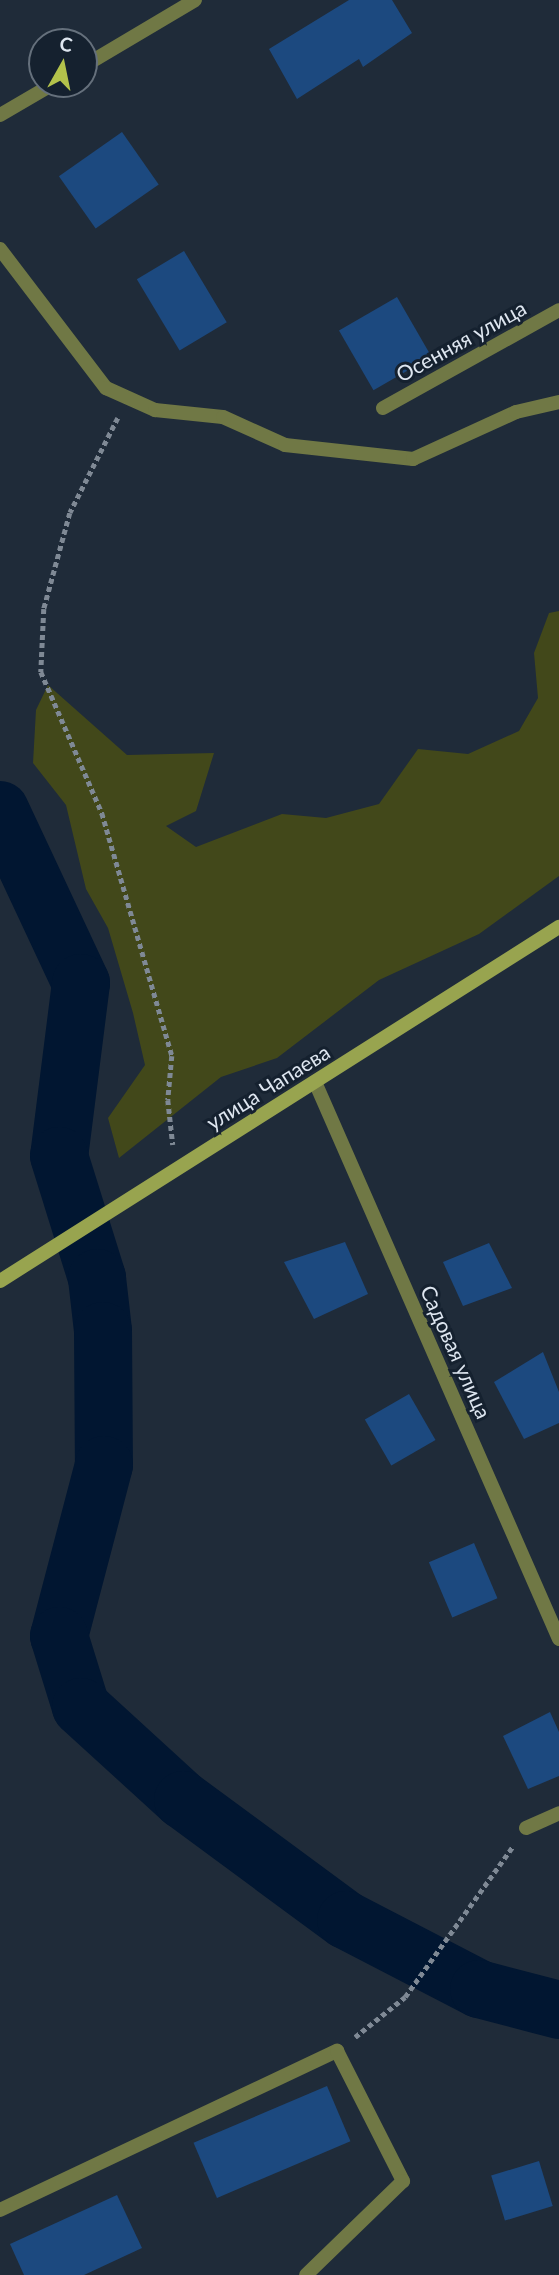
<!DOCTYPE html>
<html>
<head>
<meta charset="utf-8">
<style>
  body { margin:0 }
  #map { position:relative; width:559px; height:2275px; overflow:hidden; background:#1f2b39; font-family:Lato,sans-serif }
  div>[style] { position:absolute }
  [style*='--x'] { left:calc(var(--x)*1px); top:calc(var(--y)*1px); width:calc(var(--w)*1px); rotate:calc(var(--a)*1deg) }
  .green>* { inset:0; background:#42481a }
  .river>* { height:58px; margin:-29px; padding:0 29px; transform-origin:29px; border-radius:29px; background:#011631 }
  .building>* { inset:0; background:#1c497f; transform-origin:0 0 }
  .path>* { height:4.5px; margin-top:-2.25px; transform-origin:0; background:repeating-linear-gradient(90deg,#7f8995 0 5px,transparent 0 8.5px) }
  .lane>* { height:14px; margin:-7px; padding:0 7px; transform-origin:7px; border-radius:7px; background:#707845 }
  .street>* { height:14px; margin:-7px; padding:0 7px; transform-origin:7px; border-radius:7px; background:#707845 }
  .secondary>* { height:14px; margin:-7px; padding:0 7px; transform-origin:7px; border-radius:7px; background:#98a44f }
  span { translate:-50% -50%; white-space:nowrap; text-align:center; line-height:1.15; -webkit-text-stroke:6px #15212f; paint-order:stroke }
  .street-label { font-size:21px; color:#dee6f0 }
  .north { position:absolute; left:28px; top:28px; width:70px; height:70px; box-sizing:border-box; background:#15212f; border:2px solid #65707c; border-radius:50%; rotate:9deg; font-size:19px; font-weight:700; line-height:28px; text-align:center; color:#dee6f0 }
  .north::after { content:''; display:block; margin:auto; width:24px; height:32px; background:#b3c24b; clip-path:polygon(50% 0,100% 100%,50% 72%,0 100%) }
</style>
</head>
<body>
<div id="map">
  <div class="green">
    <i style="clip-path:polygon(559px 611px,559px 876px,479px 934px,379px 980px,277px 1058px,221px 1077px,119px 1158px,108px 1118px,145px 1065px,133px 1013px,108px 928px,86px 889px,66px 805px,33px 763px,36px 710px,48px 685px,127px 755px,214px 753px,196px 811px,166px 826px,196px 847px,282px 814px,326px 818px,379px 804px,418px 749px,468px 754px,519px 731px,538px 698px,534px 653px,549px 613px)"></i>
  </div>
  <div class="river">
    <i style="--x:0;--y:810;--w:191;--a:64.9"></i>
    <i style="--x:81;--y:983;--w:174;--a:97.2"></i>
    <i style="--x:59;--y:1156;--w:128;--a:72.7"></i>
    <i style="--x:97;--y:1278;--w:53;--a:83.5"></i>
    <i style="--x:103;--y:1331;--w:134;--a:89.6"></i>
    <i style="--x:104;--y:1465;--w:177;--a:104.7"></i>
    <i style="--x:59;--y:1636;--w:74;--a:72.8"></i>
    <i style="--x:81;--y:1707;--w:138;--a:42.4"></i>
    <i style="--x:183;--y:1800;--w:202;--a:36.4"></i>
    <i style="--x:346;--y:1920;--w:150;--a:27.4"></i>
    <i style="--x:479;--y:1989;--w:83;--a:14.7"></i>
  </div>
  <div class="building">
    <i style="clip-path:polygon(349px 0,392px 0,412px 33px,363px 67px,359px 59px,297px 99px,269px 49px)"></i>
    <i style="left:122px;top:132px;width:64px;height:77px;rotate:55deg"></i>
    <i style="left:184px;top:251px;width:83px;height:55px;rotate:59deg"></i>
    <i style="left:397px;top:297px;width:69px;height:67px;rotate:60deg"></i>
    <i style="clip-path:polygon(345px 1242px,368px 1294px,314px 1319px,284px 1262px)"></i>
    <i style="clip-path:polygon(489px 1243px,512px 1288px,463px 1306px,443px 1262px)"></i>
    <i style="clip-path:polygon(543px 1352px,559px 1392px,559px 1423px,524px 1439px,494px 1382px)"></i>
    <i style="left:409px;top:1394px;width:53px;height:51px;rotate:60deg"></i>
    <i style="left:474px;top:1543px;width:60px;height:49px;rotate:67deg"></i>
    <i style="clip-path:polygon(550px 1712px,559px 1732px,559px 1776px,528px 1789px,503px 1736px)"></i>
    <i style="left:327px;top:2086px;width:60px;height:145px;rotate:67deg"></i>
    <i style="left:539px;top:2161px;width:47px;height:50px;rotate:73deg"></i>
    <i style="clip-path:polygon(117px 2195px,142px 2248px,84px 2275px,24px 2275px,10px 2244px)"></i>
  </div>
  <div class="path">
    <i style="--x:118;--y:418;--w:106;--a:116.8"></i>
    <i style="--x:70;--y:513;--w:99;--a:105.2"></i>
    <i style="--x:44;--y:609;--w:63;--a:92.7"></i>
    <i style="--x:41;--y:672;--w:154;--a:66.6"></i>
    <i style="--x:102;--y:813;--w:253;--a:73.9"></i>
    <i style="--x:172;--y:1056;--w:44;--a:95.2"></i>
    <i style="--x:168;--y:1100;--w:45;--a:83.7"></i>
    <i style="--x:355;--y:2037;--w:64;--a:-38.7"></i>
    <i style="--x:405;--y:1997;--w:186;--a:-54.4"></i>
  </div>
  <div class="lane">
    <i style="--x:0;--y:249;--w:175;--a:52.7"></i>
    <i style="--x:106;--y:388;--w:54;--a:24.2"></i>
    <i style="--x:155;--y:410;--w:68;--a:5.9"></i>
    <i style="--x:223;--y:417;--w:68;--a:24.3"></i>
    <i style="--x:285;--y:445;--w:129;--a:6.2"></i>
    <i style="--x:413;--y:459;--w:113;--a:-24.5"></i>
    <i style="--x:516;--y:412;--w:44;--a:-13.1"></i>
    <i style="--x:0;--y:2210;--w:373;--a:-25.3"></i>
    <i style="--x:337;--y:2051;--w:146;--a:63.1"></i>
    <i style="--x:403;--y:2181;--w:135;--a:135.9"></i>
  </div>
  <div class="street">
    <i style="--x:84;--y:66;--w:129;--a:-30.7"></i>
    <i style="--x:0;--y:115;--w:61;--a:-30.3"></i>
    <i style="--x:383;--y:408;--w:201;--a:-29.1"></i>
    <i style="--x:315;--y:1082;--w:608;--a:66.34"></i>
    <i style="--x:526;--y:1828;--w:36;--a:-24"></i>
  </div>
  <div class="secondary">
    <i style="--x:0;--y:1281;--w:662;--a:-32.35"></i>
  </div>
  <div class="street-label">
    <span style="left:461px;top:341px;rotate:-29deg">Осенняя улица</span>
    <span style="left:268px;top:1087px;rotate:-32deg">улица Чапаева</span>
    <span style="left:456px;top:1352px;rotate:66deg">Садовая улица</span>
  </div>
  <div class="north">С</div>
</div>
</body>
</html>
